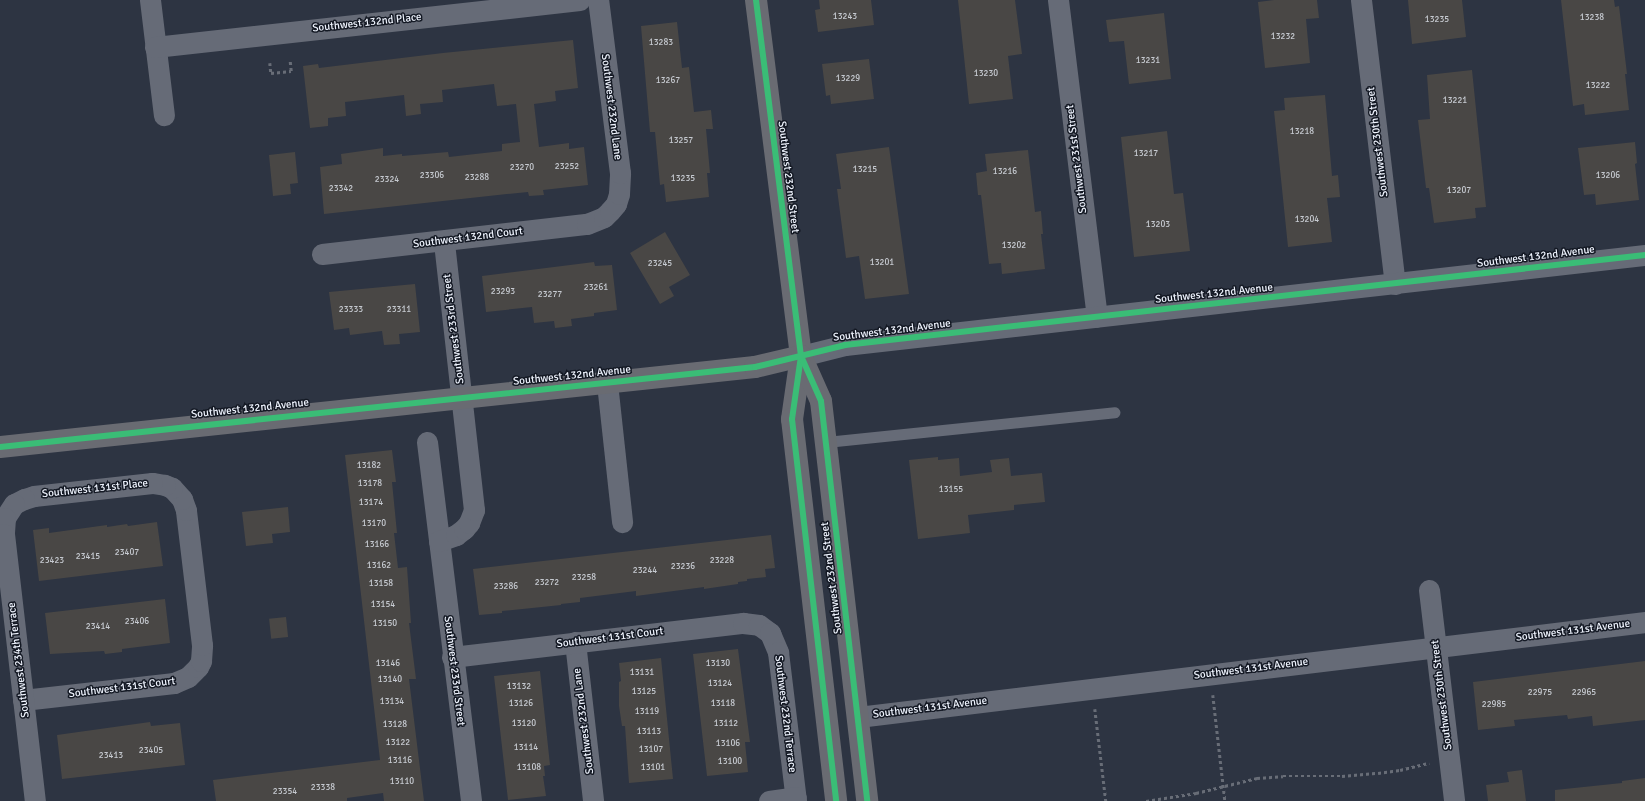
<!DOCTYPE html>
<html>
<head>
<meta charset="utf-8">
<style>
	body { margin:0 }
	#map { position:relative; width:1645px; height:801px; overflow:hidden; background:#2d3442; font-family:Signika,sans-serif }
	div>[style] { position:absolute }
	.building>* { inset:0; background:#494745; transform-origin:0 0 }
	.path>* { height:2.5px; margin-top:-1.25px; transform-origin:0; background:repeating-linear-gradient(90deg,#686d77 0 3px,transparent 0 6px) }
	.lane>* { height:11px; margin:-5.5px; padding:0 5.5px; transform-origin:5.5px; border-radius:5.5px; background:#666b77 }
	.street>* { height:21px; margin:-10.5px; padding:0 10.5px; transform-origin:10.5px; border-radius:10.5px; background:#666b77 }
	.secondary>* { height:22px; margin:-11px; padding:0 11px; transform-origin:11px; border-radius:11px; background:#696b72 }
	.cycleway>* { height:6px; margin:-3px; padding:0 3px; transform-origin:3px; border-radius:3px; background:#3abd76 }
	span { translate:-50% -50%; white-space:nowrap; text-align:center; line-height:1.15; -webkit-text-stroke:3px #141924; paint-order:stroke }
	.number-label { font-size:9px; color:#c6cad0 }
	.number-label span { -webkit-text-stroke-width:0 }
	.street-label { font-size:11px; color:#f0f5ff }
</style>
</head>
<body>
<div id="map">
	<div class="building">
		<div style="clip-path:polygon(819px 0,871px 0,874px 25px,818px 32px,815px 10px,820px 9px)"></div>
		<div style="clip-path:polygon(958px 0,1015px 0,1022px 54px,1008px 56px,1013px 99px,969px 104px)"></div>
		<div style="clip-path:polygon(1274px 0,1317px 0,1319px 18px,1306px 19px,1310px 63px,1265px 68px,1258px 2px)"></div>
		<div style="clip-path:polygon(1408px 0,1462px 0,1466px 37px,1412px 44px)"></div>
		<div style="clip-path:polygon(1561px 0,1614px 0,1615px 7px,1619px 6px,1627px 74px,1625px 74px,1629px 110px,1585px 115px,1584px 104px,1573px 106px)"></div>
		<div style="clip-path:polygon(1164px 13px,1171px 79px,1129px 84px,1124px 41px,1109px 42px,1106px 20px)"></div>
		<div style="clip-path:polygon(677px 22px,682px 68px,689px 67px,694px 112px,711px 110px,713px 129px,706px 129px,710px 173px,707px 173px,709px 197px,666px 202px,664px 184px,660px 185px,655px 132px,650px 132px,641px 26px)"></div>
		<div style="clip-path:polygon(573px 40px,578px 88px,555px 91px,556px 101px,534px 104px,539px 147px,569px 143px,569px 149px,584px 147px,588px 185px,543px 190px,544px 195px,529px 196px,528px 192px,507px 194px,324px 214px,320px 167px,342px 164px,341px 154px,383px 148px,383px 156px,402px 154px,402px 156px,448px 152px,449px 157px,502px 151px,502px 144px,520px 142px,516px 104px,497px 106px,494px 84px,442px 90px,443px 102px,420px 104px,421px 114px,406px 116px,404px 95px,345px 102px,346px 116px,328px 118px,328px 126px,310px 128px,303px 66px,318px 64px,319px 68px,443px 53px)"></div>
		<div style="clip-path:polygon(869px 59px,874px 99px,831px 104px,830px 95px,826px 96px,822px 64px)"></div>
		<div style="clip-path:polygon(1472px 70px,1486px 207px,1475px 208px,1476px 218px,1434px 223px,1429px 188px,1426px 188px,1418px 120px,1430px 119px,1427px 75px)"></div>
		<div style="clip-path:polygon(1325px 95px,1332px 176px,1338px 175px,1340px 197px,1327px 198px,1332px 242px,1288px 247px,1274px 111px,1285px 110px,1284px 98px)"></div>
		<div style="clip-path:polygon(1167px 131px,1174px 194px,1183px 193px,1190px 251px,1134px 257px,1121px 137px)"></div>
		<div style="clip-path:polygon(1635px 142px,1637px 163px,1635px 164px,1639px 200px,1596px 205px,1595px 194px,1584px 195px,1578px 148px)"></div>
		<div style="clip-path:polygon(889px 147px,909px 294px,865px 299px,859px 256px,846px 258px,837px 189px,841px 189px,836px 154px)"></div>
		<div style="clip-path:polygon(1028px 150px,1035px 212px,1041px 211px,1043px 234px,1041px 234px,1045px 269px,1002px 274px,1001px 263px,989px 264px,981px 195px,978px 195px,976px 173px,987px 171px,985px 154px)"></div>
		<div style="clip-path:polygon(295px 152px,298px 183px,290px 184px,291px 194px,273px 196px,269px 155px)"></div>
		<div style="clip-path:polygon(665px 232px,690px 275px,669px 287px,674px 296px,660px 304px,630px 253px)"></div>
		<div style="clip-path:polygon(594px 262px,595px 266px,612px 265px,617px 310px,594px 313px,594px 316px,571px 319px,572px 326px,555px 328px,554px 321px,534px 323px,532px 307px,486px 312px,482px 276px)"></div>
		<div style="clip-path:polygon(415px 284px,420px 332px,399px 334px,400px 344px,384px 345px,382px 331px,350px 335px,349px 328px,334px 330px,329px 292px)"></div>
		<div style="clip-path:polygon(392px 450px,396px 482px,392px 482px,397px 533px,394px 533px,398px 568px,407px 567px,411px 623px,409px 623px,416px 679px,409px 679px,424px 801px,384px 801px,383px 793px,347px 798px,347px 801px,216px 801px,213px 780px,380px 760px,345px 455px)"></div>
		<div style="clip-path:polygon(938px 457px,938px 460px,959px 458px,960px 476px,992px 472px,990px 460px,1009px 458px,1011px 476px,1042px 473px,1045px 502px,1014px 505px,1014px 510px,968px 515px,970px 533px,918px 539px,909px 460px)"></div>
		<div style="clip-path:polygon(288px 507px,290px 532px,272px 534px,273px 543px,246px 546px,242px 512px)"></div>
		<div style="clip-path:polygon(157px 522px,163px 566px,39px 581px,33px 530px,49px 528px,49px 533px,107px 525px,107px 527px,127px 524px,128px 526px)"></div>
		<div style="clip-path:polygon(771px 535px,775px 568px,765px 569px,766px 577px,747px 579px,747px 581px,738px 582px,738px 584px,704px 589px,704px 587px,636px 596px,636px 591px,580px 598px,580px 602px,561px 604px,561px 605px,502px 611px,502px 613px,479px 615px,473px 569px)"></div>
		<div style="clip-path:polygon(165px 599px,170px 643px,122px 649px,122px 652px,105px 654px,104px 651px,50px 654px,45px 613px)"></div>
		<div style="left:286px;top:617px;width:20px;height:17px;rotate:84deg"></div>
		<div style="clip-path:polygon(738px 649px,750px 742px,745px 742px,748px 772px,707px 776px,693px 654px)"></div>
		<div style="clip-path:polygon(661px 658px,673px 779px,629px 783px,625px 726px,622px 726px,619px 706px,619px 682px,621px 681px,619px 663px)"></div>
		<div style="clip-path:polygon(1645px 661px,1645px 720px,1593px 726px,1592px 716px,1568px 719px,1567px 715px,1514px 720px,1515px 726px,1478px 730px,1473px 682px)"></div>
		<div style="clip-path:polygon(540px 671px,550px 765px,544px 766px,545px 776px,543px 776px,546px 796px,508px 800px,494px 676px)"></div>
		<div style="clip-path:polygon(150px 722px,151px 726px,180px 723px,185px 765px,62px 779px,57px 735px)"></div>
		<div style="clip-path:polygon(1522px 770px,1526px 801px,1488px 801px,1486px 785px,1509px 782px,1507px 772px)"></div>
		<div style="clip-path:polygon(1645px 778px,1645px 801px,1555px 801px,1555px 790px,1622px 783px,1622px 781px)"></div>
	</div>
	<div class="path">
		<div style="left:270px;top:63px;width:10px;rotate:84deg"></div>
		<div style="left:271px;top:73px;width:20px;rotate:-6deg"></div>
		<div style="left:291px;top:71px;width:10px;rotate:-96deg"></div>
		<div style="left:1213px;top:695px;width:107px;rotate:83.5deg"></div>
		<div style="left:1095px;top:709px;width:93px;rotate:83.2deg"></div>
		<div style="left:1146px;top:801px;width:51px;rotate:-9.1deg"></div>
		<div style="left:1196px;top:793px;width:63px;rotate:-13.8deg"></div>
		<div style="left:1257px;top:778px;width:26px;rotate:-4deg"></div>
		<div style="left:1283px;top:776px;width:59px"></div>
		<div style="left:1342px;top:776px;width:36px;rotate:-5deg"></div>
		<div style="left:1378px;top:773px;width:22px;rotate:-8deg"></div>
		<div style="left:1400px;top:770px;width:30px;rotate:-14deg"></div>
	</div>
	<div class="lane">
		<div style="left:826px;top:442px;width:290px;rotate:-5.9deg"></div>
	</div>
	<div class="street">
		<div style="left:150px;top:0;width:116px;rotate:83.1deg"></div>
		<div style="left:1058px;top:0;width:319px;rotate:83deg"></div>
		<div style="left:1361px;top:0;width:286px;rotate:83.2deg"></div>
		<div style="left:155px;top:47px;width:427px;rotate:-6.3deg"></div>
		<div style="left:322px;top:254px;width:267px;rotate:-6.5deg"></div>
		<div style="left:587px;top:224px;width:18px;rotate:-22deg"></div>
		<div style="left:604px;top:217px;width:8px;rotate:-45deg"></div>
		<div style="left:610px;top:211px;width:9px;rotate:-49deg"></div>
		<div style="left:616px;top:204px;width:10px;rotate:-73deg"></div>
		<div style="left:619px;top:194px;width:21px;rotate:-87deg"></div>
		<div style="left:620px;top:173px;width:174px;rotate:-97.2deg"></div>
		<div style="left:801px;top:356px;width:45px;rotate:-14deg"></div>
		<div style="left:845px;top:345px;width:805px;rotate:-6.42deg"></div>
		<div style="left:607px;top:383px;width:140px;rotate:83.8deg"></div>
		<div style="left:427px;top:442px;width:362px;rotate:83deg"></div>
		<div style="left:439px;top:541px;width:18px;rotate:-19deg"></div>
		<div style="left:456px;top:535px;width:10px;rotate:-37deg"></div>
		<div style="left:464px;top:529px;width:8px;rotate:-50deg"></div>
		<div style="left:469px;top:523px;width:14px;rotate:-69deg"></div>
		<div style="left:474px;top:510px;width:271px;rotate:-96.4deg"></div>
		<div style="left:1429px;top:590px;width:212px;rotate:83.2deg"></div>
		<div style="left:575px;top:642px;width:160px;rotate:83.5deg"></div>
		<div style="left:452px;top:657px;width:293px;rotate:-6.7deg"></div>
		<div style="left:743px;top:623px;width:16px;rotate:7deg"></div>
		<div style="left:759px;top:625px;width:14px;rotate:36deg"></div>
		<div style="left:770px;top:633px;width:21px;rotate:67deg"></div>
		<div style="left:778px;top:652px;width:150px;rotate:83.1deg"></div>
		<div style="left:23px;top:700px;width:152px;rotate:-6.4deg"></div>
		<div style="left:174px;top:683px;width:15px;rotate:-23deg"></div>
		<div style="left:188px;top:677px;width:14px;rotate:-45deg"></div>
		<div style="left:198px;top:667px;width:7px;rotate:-63deg"></div>
		<div style="left:201px;top:661px;width:16px;rotate:-86deg"></div>
		<div style="left:202px;top:645px;width:136px;rotate:-96.8deg"></div>
		<div style="left:186px;top:510px;width:12px;rotate:-110deg"></div>
		<div style="left:182px;top:499px;width:15px;rotate:-132deg"></div>
		<div style="left:172px;top:488px;width:8px;rotate:-157deg"></div>
		<div style="left:165px;top:485px;width:13px;rotate:-171deg"></div>
		<div style="left:152px;top:483px;width:119px;rotate:173.7deg"></div>
		<div style="left:34px;top:496px;width:10px;rotate:163deg"></div>
		<div style="left:24px;top:499px;width:11px;rotate:153deg"></div>
		<div style="left:14px;top:504px;width:17px;rotate:123deg"></div>
		<div style="left:5px;top:518px;width:16px;rotate:94deg"></div>
		<div style="left:4px;top:534px;width:269px;rotate:83.4deg"></div>
		<div style="left:858px;top:717px;width:793px;rotate:-6.88deg"></div>
		<div style="left:769px;top:801px;width:27px;rotate:-8deg"></div>
	</div>
	<div class="secondary">
		<div style="left:756px;top:0;width:359px;rotate:82.8deg"></div>
		<div style="left:801px;top:356px;width:64px;rotate:98.1deg"></div>
		<div style="left:792px;top:419px;width:385px;rotate:83.4deg"></div>
		<div style="left:801px;top:356px;width:49px;rotate:66deg"></div>
		<div style="left:821px;top:401px;width:403px;rotate:83.4deg"></div>
		<div style="left:0;top:447px;width:759px;rotate:-6.05deg"></div>
		<div style="left:755px;top:367px;width:47px;rotate:-13.4deg"></div>
	</div>
	<div class="cycleway">
		<div style="left:756px;top:0;width:359px;rotate:82.8deg"></div>
		<div style="left:801px;top:356px;width:64px;rotate:98.1deg"></div>
		<div style="left:792px;top:419px;width:385px;rotate:83.4deg"></div>
		<div style="left:801px;top:356px;width:49px;rotate:66deg"></div>
		<div style="left:821px;top:401px;width:403px;rotate:83.4deg"></div>
		<div style="left:0;top:447px;width:759px;rotate:-6.05deg"></div>
		<div style="left:755px;top:367px;width:93px;rotate:-13.7deg"></div>
		<div style="left:845px;top:345px;width:805px;rotate:-6.42deg"></div>
	</div>
	<div class="number-label">
		<span style="left:845px;top:17px">13243</span>
		<span style="left:1592px;top:18px">13238</span>
		<span style="left:1437px;top:20px">13235</span>
		<span style="left:1283px;top:37px">13232</span>
		<span style="left:661px;top:43px">13283</span>
		<span style="left:1148px;top:61px">13231</span>
		<span style="left:986px;top:74px">13230</span>
		<span style="left:848px;top:79px">13229</span>
		<span style="left:668px;top:81px">13267</span>
		<span style="left:1598px;top:86px">13222</span>
		<span style="left:1455px;top:101px">13221</span>
		<span style="left:1302px;top:132px">13218</span>
		<span style="left:681px;top:141px">13257</span>
		<span style="left:1146px;top:154px">13217</span>
		<span style="left:567px;top:167px">23252</span>
		<span style="left:522px;top:168px">23270</span>
		<span style="left:865px;top:170px">13215</span>
		<span style="left:1005px;top:172px">13216</span>
		<span style="left:432px;top:176px">23306</span>
		<span style="left:1608px;top:176px">13206</span>
		<span style="left:477px;top:178px">23288</span>
		<span style="left:683px;top:179px">13235</span>
		<span style="left:387px;top:180px">23324</span>
		<span style="left:341px;top:189px">23342</span>
		<span style="left:1459px;top:191px">13207</span>
		<span style="left:1307px;top:220px">13204</span>
		<span style="left:1158px;top:225px">13203</span>
		<span style="left:1014px;top:246px">13202</span>
		<span style="left:882px;top:263px">13201</span>
		<span style="left:660px;top:264px">23245</span>
		<span style="left:596px;top:288px">23261</span>
		<span style="left:503px;top:292px">23293</span>
		<span style="left:550px;top:295px">23277</span>
		<span style="left:351px;top:310px">23333</span>
		<span style="left:399px;top:310px">23311</span>
		<span style="left:369px;top:466px">13182</span>
		<span style="left:370px;top:484px">13178</span>
		<span style="left:951px;top:490px">13155</span>
		<span style="left:371px;top:503px">13174</span>
		<span style="left:374px;top:524px">13170</span>
		<span style="left:377px;top:545px">13166</span>
		<span style="left:127px;top:553px">23407</span>
		<span style="left:88px;top:557px">23415</span>
		<span style="left:52px;top:561px">23423</span>
		<span style="left:722px;top:561px">23228</span>
		<span style="left:379px;top:566px">13162</span>
		<span style="left:683px;top:567px">23236</span>
		<span style="left:645px;top:571px">23244</span>
		<span style="left:584px;top:578px">23258</span>
		<span style="left:547px;top:583px">23272</span>
		<span style="left:381px;top:584px">13158</span>
		<span style="left:506px;top:587px">23286</span>
		<span style="left:383px;top:605px">13154</span>
		<span style="left:137px;top:622px">23406</span>
		<span style="left:385px;top:624px">13150</span>
		<span style="left:98px;top:627px">23414</span>
		<span style="left:388px;top:664px">13146</span>
		<span style="left:718px;top:664px">13130</span>
		<span style="left:642px;top:673px">13131</span>
		<span style="left:390px;top:680px">13140</span>
		<span style="left:720px;top:684px">13124</span>
		<span style="left:519px;top:687px">13132</span>
		<span style="left:644px;top:692px">13125</span>
		<span style="left:1540px;top:693px">22975</span>
		<span style="left:1584px;top:693px">22965</span>
		<span style="left:392px;top:702px">13134</span>
		<span style="left:521px;top:704px">13126</span>
		<span style="left:723px;top:704px">13118</span>
		<span style="left:1494px;top:705px">22985</span>
		<span style="left:647px;top:712px">13119</span>
		<span style="left:524px;top:724px">13120</span>
		<span style="left:726px;top:724px">13112</span>
		<span style="left:395px;top:725px">13128</span>
		<span style="left:649px;top:732px">13113</span>
		<span style="left:398px;top:743px">13122</span>
		<span style="left:728px;top:744px">13106</span>
		<span style="left:526px;top:748px">13114</span>
		<span style="left:651px;top:750px">13107</span>
		<span style="left:151px;top:751px">23405</span>
		<span style="left:111px;top:756px">23413</span>
		<span style="left:400px;top:761px">13116</span>
		<span style="left:730px;top:762px">13100</span>
		<span style="left:529px;top:768px">13108</span>
		<span style="left:653px;top:768px">13101</span>
		<span style="left:402px;top:782px">13110</span>
		<span style="left:323px;top:788px">23338</span>
		<span style="left:285px;top:792px">23354</span>
	</div>
	<div class="street-label">
		<span style="left:367px;top:23px;rotate:-6deg">Southwest 132nd Place</span>
		<span style="left:611px;top:107px;rotate:83deg">Southwest 232nd Lane</span>
		<span style="left:1378px;top:142px;rotate:-97deg">Southwest 230th Street</span>
		<span style="left:1077px;top:159px;rotate:-97deg">Southwest 231st Street</span>
		<span style="left:788px;top:177px;rotate:83deg">Southwest 232nd Street</span>
		<span style="left:468px;top:238px;rotate:-7deg">Southwest 132nd Court</span>
		<span style="left:1536px;top:257px;rotate:-7deg">Southwest 132nd Avenue</span>
		<span style="left:1214px;top:294px;rotate:-6deg">Southwest 132nd Avenue</span>
		<span style="left:454px;top:329px;rotate:-97deg">Southwest 233rd Street</span>
		<span style="left:892px;top:331px;rotate:-7deg">Southwest 132nd Avenue</span>
		<span style="left:572px;top:376px;rotate:-6deg">Southwest 132nd Avenue</span>
		<span style="left:250px;top:409px;rotate:-6deg">Southwest 132nd Avenue</span>
		<span style="left:95px;top:489px;rotate:-6deg">Southwest 131st Place</span>
		<span style="left:832px;top:578px;rotate:-97deg">Southwest 232nd Street</span>
		<span style="left:1573px;top:631px;rotate:-7deg">Southwest 131st Avenue</span>
		<span style="left:610px;top:638px;rotate:-7deg">Southwest 131st Court</span>
		<span style="left:19px;top:660px;rotate:-97deg">Southwest 234th Terrace</span>
		<span style="left:1251px;top:669px;rotate:-7deg">Southwest 131st Avenue</span>
		<span style="left:454px;top:671px;rotate:83deg">Southwest 233rd Street</span>
		<span style="left:122px;top:688px;rotate:-7deg">Southwest 131st Court</span>
		<span style="left:1442px;top:695px;rotate:-97deg">Southwest 230th Street</span>
		<span style="left:930px;top:708px;rotate:-7deg">Southwest 131st Avenue</span>
		<span style="left:785px;top:714px;rotate:83deg">Southwest 232nd Terrace</span>
		<span style="left:584px;top:721px;rotate:-97deg">Southwest 232nd Lane</span>
	</div>
</div>
</body>
</html>
